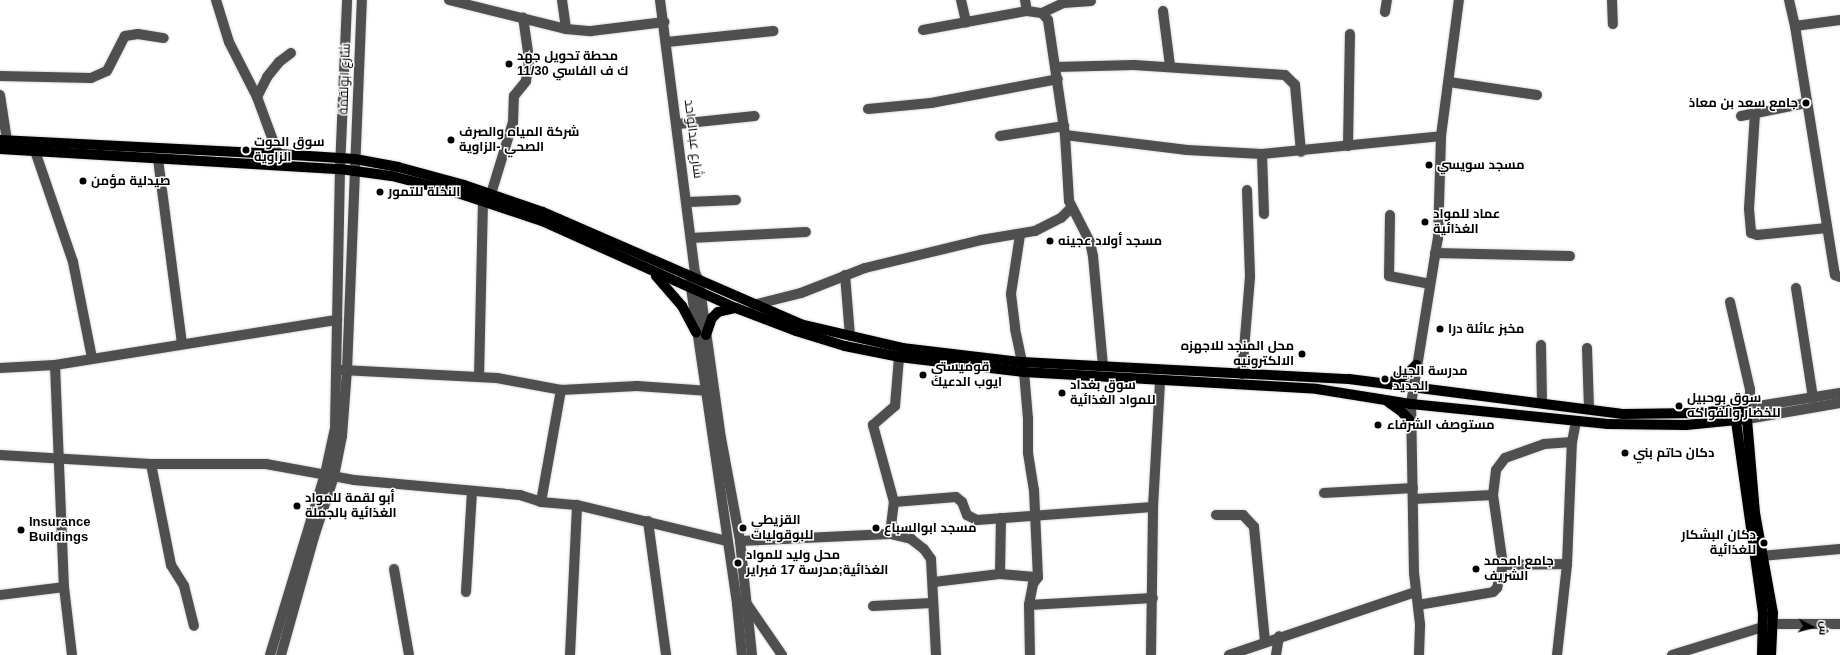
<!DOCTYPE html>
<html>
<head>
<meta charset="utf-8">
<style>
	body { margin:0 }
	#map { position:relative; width:1840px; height:655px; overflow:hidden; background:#fff; font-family:Helvetica,Cairo,sans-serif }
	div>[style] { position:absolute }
	.roads { filter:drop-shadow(0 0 1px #dbdbdb) drop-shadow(0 0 1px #dbdbdb) }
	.minor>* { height:10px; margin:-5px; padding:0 5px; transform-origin:5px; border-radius:5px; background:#4f4f4f }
	.major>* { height:10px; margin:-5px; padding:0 5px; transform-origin:5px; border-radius:5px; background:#000 }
	.dots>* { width:11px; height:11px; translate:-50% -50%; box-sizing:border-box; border:2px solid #fff; border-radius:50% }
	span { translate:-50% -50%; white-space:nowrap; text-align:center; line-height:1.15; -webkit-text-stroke:3px #fff; paint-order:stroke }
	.poi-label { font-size:13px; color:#000; font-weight:700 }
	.left { translate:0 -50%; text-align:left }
	.right { translate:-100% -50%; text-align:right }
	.street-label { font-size:13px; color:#000 }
	.north { position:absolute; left:1792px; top:607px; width:40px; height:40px; -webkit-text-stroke:3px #fff; paint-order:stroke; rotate:96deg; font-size:11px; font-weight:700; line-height:16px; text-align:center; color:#000 }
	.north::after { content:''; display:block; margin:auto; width:14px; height:18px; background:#000; clip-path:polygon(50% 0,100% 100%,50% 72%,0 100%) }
</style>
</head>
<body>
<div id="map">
	<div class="roads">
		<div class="minor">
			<div style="left:216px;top:0;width:44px;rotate:72.8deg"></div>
			<div style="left:229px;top:42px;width:62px;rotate:63deg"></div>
			<div style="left:257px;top:97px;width:61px;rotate:69.8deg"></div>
			<div style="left:449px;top:0;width:121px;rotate:13.9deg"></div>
			<div style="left:566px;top:29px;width:25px;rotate:5deg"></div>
			<div style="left:591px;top:31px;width:74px;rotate:-7deg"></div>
			<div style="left:562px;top:0;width:29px;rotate:82deg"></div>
			<div style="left:660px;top:0;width:274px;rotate:82.7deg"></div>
			<div style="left:695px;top:272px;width:11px;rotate:68deg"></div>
			<div style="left:699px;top:282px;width:158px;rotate:82deg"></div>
			<div style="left:721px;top:438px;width:105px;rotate:79.5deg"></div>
			<div style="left:740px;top:541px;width:115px;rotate:84deg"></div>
			<div style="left:961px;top:0;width:23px;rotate:77deg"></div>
			<div style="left:1025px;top:0;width:11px;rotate:80deg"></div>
			<div style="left:1612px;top:0;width:24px;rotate:88deg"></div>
			<div style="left:1789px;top:0;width:27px;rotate:77deg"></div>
			<div style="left:1795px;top:26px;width:252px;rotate:80.9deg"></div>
			<div style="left:1835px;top:275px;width:5px;rotate:22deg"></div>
			<div style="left:1163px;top:11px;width:55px;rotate:82.7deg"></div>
			<div style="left:1385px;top:12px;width:12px;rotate:-81deg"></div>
			<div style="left:1042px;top:13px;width:23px;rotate:-25deg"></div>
			<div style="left:1063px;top:3px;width:28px;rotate:-4deg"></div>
			<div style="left:1795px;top:26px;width:45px;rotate:-7.6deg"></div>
			<div style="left:923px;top:30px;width:106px;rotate:-10.4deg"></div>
			<div style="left:1027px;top:11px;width:15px;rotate:8deg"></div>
			<div style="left:1042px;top:13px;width:9px;rotate:49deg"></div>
			<div style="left:1048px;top:20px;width:116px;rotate:81.6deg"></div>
			<div style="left:1065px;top:135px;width:66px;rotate:86.5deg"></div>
			<div style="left:1069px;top:201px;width:46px;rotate:62.9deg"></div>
			<div style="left:1090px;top:242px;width:14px;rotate:78deg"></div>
			<div style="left:1093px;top:256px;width:110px;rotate:84.8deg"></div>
			<div style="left:667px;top:42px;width:107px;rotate:-5.9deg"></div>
			<div style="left:1056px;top:67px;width:78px;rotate:-1.5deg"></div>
			<div style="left:1134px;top:65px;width:151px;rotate:3.8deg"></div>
			<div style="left:1285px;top:75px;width:14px;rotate:45deg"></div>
			<div style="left:1295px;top:85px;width:67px;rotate:84.9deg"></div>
			<div style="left:0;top:76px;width:91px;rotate:1.3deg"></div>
			<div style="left:91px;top:78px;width:17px;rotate:-24deg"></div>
			<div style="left:107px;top:71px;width:39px;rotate:-63deg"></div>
			<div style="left:125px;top:36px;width:13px;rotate:-9deg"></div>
			<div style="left:138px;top:34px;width:26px;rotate:9deg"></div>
			<div style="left:1449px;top:82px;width:89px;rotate:8.4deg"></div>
			<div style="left:0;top:95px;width:47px;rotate:81.3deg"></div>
			<div style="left:257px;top:97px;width:22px;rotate:-63deg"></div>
			<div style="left:267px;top:77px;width:19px;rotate:-51deg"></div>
			<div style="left:279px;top:62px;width:15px;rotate:-37deg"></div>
			<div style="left:868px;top:109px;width:63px;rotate:-5.4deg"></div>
			<div style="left:931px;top:103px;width:129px;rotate:-10.7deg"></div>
			<div style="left:1755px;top:113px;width:96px;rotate:93.6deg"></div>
			<div style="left:1749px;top:209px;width:24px;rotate:85deg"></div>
			<div style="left:1751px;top:233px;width:6px;rotate:18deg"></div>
			<div style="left:1757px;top:235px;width:70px;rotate:-5.7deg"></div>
			<div style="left:1741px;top:116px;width:66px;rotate:-11.3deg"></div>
			<div style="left:678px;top:124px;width:77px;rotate:-5.9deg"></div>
			<div style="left:1065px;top:135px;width:123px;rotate:7deg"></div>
			<div style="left:1187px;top:150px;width:75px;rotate:3.1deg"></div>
			<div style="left:1262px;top:154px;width:180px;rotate:-5.7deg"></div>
			<div style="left:1000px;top:136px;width:65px;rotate:-8.9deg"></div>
			<div style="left:1348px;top:146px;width:112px;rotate:-89deg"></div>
			<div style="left:35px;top:151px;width:117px;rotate:71.1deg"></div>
			<div style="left:73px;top:262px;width:98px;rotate:78.8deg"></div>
			<div style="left:1262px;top:154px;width:60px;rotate:88.1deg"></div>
			<div style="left:158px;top:159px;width:186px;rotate:82.6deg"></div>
			<div style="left:491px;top:194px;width:75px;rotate:-73deg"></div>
			<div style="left:513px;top:122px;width:26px;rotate:-88deg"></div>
			<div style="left:514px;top:96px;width:19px;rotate:-51deg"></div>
			<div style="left:526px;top:81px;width:22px;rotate:-82deg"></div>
			<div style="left:529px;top:59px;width:42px;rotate:-98.1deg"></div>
			<div style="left:688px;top:202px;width:48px;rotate:-2.4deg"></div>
			<div style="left:1390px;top:215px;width:61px;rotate:90.9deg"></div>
			<div style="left:1389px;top:276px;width:42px;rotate:11deg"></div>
			<div style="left:1020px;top:235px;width:60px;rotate:98.7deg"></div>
			<div style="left:1011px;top:294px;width:35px;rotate:83deg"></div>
			<div style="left:1015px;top:329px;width:34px;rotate:78deg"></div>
			<div style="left:691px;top:238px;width:115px;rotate:-3deg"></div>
			<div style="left:1435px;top:253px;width:135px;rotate:1.3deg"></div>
			<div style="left:845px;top:275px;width:61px;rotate:85.3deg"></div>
			<div style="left:690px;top:281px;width:326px;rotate:81.7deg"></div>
			<div style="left:737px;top:604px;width:51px;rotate:84.4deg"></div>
			<div style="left:1796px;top:288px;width:111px;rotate:81.2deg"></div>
			<div style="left:1730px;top:302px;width:89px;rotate:77.1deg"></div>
			<div style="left:1750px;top:389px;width:6px;rotate:90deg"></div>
			<div style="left:1750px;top:395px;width:11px;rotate:124deg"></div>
			<div style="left:1744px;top:404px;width:4px;rotate:63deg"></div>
			<div style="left:1746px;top:408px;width:95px;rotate:-9.1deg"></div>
			<div style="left:753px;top:305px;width:49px;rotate:-14deg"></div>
			<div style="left:801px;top:293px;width:69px;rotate:-21.3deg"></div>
			<div style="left:865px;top:268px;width:119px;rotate:-13.6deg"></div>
			<div style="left:981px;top:240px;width:55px;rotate:-9.5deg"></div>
			<div style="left:1035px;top:231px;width:29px;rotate:-27deg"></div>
			<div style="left:1061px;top:218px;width:14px;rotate:-45deg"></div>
			<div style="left:1541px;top:345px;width:57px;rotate:89deg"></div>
			<div style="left:1587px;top:348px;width:61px;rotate:88.1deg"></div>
			<div style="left:55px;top:365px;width:222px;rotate:87.7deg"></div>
			<div style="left:64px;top:587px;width:68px;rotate:83.3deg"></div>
			<div style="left:0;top:368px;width:55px;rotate:-3.1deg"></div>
			<div style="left:55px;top:365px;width:286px;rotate:-9.1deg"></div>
			<div style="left:342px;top:370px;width:155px;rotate:3deg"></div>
			<div style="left:497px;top:378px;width:65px;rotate:10.6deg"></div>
			<div style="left:561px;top:390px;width:76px;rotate:-3deg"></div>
			<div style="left:637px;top:386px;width:73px;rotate:3.9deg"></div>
			<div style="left:1024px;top:372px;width:47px;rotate:85.1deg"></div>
			<div style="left:1028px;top:419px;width:34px;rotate:90deg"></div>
			<div style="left:1028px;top:453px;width:37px;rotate:81deg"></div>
			<div style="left:1034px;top:490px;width:87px;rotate:87.4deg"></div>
			<div style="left:1038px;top:577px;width:9px;rotate:126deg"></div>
			<div style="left:1033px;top:584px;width:21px;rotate:101deg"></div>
			<div style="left:1029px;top:605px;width:50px;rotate:88.9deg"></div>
			<div style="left:1242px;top:374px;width:98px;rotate:-85.3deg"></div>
			<div style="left:1250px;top:276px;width:86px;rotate:-92deg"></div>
			<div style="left:479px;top:377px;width:176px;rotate:-88.7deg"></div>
			<div style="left:1747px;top:419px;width:94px;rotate:-9.8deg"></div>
			<div style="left:0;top:455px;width:151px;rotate:3.4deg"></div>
			<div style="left:151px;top:464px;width:115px"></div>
			<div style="left:266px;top:464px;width:89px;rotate:10.3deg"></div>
			<div style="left:354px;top:480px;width:167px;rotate:5.2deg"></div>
			<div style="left:520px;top:495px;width:22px;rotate:18deg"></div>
			<div style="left:541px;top:502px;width:36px;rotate:5deg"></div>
			<div style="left:577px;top:505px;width:154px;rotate:13.5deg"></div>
			<div style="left:151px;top:464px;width:103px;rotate:78.8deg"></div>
			<div style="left:171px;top:565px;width:25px;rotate:58deg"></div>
			<div style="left:184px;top:586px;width:41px;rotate:76deg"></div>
			<div style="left:1324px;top:493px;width:89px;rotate:-3.2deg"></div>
			<div style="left:1493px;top:495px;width:71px;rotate:81.9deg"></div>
			<div style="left:1413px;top:499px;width:80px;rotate:-2.9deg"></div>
			<div style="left:1493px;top:495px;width:25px;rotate:-83deg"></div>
			<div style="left:1496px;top:470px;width:15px;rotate:-53deg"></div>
			<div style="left:1505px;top:458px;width:41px;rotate:-19.7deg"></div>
			<div style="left:1544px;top:444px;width:28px;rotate:-4deg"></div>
			<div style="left:541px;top:502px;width:114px;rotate:-79.9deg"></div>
			<div style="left:894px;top:502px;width:62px;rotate:-4.6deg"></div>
			<div style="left:956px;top:497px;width:8px;rotate:40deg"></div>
			<div style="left:962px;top:502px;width:14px;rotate:69deg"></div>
			<div style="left:967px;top:515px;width:11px;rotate:27deg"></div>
			<div style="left:977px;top:520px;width:176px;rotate:-4.2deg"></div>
			<div style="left:1216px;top:515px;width:27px"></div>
			<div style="left:1243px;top:515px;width:16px;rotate:47deg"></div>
			<div style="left:1254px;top:527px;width:115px;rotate:84.5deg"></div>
			<div style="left:648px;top:521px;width:135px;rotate:82.3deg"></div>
			<div style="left:890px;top:534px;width:32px;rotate:-83deg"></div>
			<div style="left:894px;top:502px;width:80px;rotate:-105.3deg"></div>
			<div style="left:873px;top:425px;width:29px;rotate:-41deg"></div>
			<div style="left:895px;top:406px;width:49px;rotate:-85.3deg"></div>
			<div style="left:740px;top:541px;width:150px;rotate:-2.7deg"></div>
			<div style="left:890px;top:534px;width:22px;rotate:13deg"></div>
			<div style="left:911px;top:539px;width:16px;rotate:38deg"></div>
			<div style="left:924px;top:549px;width:12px;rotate:55deg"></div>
			<div style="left:931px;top:559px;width:96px;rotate:87deg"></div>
			<div style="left:1761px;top:556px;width:79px;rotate:-5.1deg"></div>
			<div style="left:394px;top:569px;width:87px;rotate:80.1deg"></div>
			<div style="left:1000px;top:574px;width:56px;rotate:-89deg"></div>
			<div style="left:934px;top:582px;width:66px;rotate:-6.9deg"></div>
			<div style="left:1000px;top:574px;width:38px;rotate:5deg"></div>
			<div style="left:466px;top:592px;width:101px;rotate:-86.6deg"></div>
			<div style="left:0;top:595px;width:64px;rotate:-7.1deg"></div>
			<div style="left:747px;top:604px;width:62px;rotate:55.5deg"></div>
			<div style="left:1029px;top:605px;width:124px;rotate:-3.2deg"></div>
			<div style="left:1418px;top:605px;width:76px;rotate:-9.8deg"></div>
			<div style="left:1493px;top:592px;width:6px;rotate:-45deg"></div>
			<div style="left:1497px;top:588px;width:24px;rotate:-75deg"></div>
			<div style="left:1503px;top:565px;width:64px;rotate:-0.9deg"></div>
			<div style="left:873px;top:606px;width:59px;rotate:-2.9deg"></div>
			<div style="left:1773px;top:624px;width:67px"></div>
			<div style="left:270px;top:655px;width:189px;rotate:-73.1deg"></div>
			<div style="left:325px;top:474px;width:47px;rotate:-77.7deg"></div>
			<div style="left:335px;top:428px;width:259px;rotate:-88.9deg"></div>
			<div style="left:340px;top:169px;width:169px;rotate:-87.6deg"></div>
			<div style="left:281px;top:655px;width:123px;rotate:-74.4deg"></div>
			<div style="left:314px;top:537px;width:64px;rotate:-71.8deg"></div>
			<div style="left:334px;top:476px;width:41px;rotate:-78.7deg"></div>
			<div style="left:342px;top:436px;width:66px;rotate:-85.7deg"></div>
			<div style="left:347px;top:370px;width:370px;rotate:-87.7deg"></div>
			<div style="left:570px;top:655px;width:150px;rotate:-87.3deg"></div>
			<div style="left:1151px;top:655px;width:148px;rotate:-89.2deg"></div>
			<div style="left:1153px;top:507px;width:127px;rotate:-86.8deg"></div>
			<div style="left:1229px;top:655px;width:196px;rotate:-18.7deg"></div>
			<div style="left:1276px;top:655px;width:19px;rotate:-81deg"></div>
			<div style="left:1419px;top:655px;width:31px;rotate:-88deg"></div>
			<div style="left:1420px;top:624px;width:51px;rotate:-96.7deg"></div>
			<div style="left:1414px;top:573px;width:169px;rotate:-91deg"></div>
			<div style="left:1411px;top:404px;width:168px;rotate:-80.8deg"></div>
			<div style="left:1438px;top:238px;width:102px;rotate:-88.3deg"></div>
			<div style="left:1441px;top:136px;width:137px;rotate:-82.5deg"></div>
			<div style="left:1557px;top:655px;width:92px;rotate:-83.7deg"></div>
			<div style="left:1567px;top:564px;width:122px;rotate:-87.7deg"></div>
			<div style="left:1572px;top:442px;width:21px;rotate:-79deg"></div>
			<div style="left:1672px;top:655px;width:95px;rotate:-17.1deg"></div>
		</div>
		<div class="major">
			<div style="left:0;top:140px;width:278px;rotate:2.9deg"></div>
			<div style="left:278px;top:154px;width:77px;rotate:3.7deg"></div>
			<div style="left:355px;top:159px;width:44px;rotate:10.5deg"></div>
			<div style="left:398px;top:167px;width:68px;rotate:15.3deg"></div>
			<div style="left:464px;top:185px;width:83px;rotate:18.9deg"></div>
			<div style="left:543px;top:212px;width:280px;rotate:23.5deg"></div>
			<div style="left:800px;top:324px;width:105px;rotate:13.2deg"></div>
			<div style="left:902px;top:348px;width:121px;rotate:6.7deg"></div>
			<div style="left:1022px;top:362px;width:327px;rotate:3deg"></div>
			<div style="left:1349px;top:379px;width:276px;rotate:7.3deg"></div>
			<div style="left:1623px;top:414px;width:75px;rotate:-0.8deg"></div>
			<div style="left:1698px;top:413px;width:48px;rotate:-5.9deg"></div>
			<div style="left:1746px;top:408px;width:105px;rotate:85.1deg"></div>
			<div style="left:1755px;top:513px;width:102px;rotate:79.8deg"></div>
			<div style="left:1773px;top:613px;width:42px;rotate:92.7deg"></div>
			<div style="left:0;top:149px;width:341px;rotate:3.4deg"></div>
			<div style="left:340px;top:169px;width:52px;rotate:7.7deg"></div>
			<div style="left:392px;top:176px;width:68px;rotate:14.4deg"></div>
			<div style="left:458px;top:193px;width:89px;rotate:18.4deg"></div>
			<div style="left:542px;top:221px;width:213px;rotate:24.2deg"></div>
			<div style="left:736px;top:308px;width:64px;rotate:21deg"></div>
			<div style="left:796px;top:331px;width:51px;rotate:17deg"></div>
			<div style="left:845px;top:346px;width:55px;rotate:11.5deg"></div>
			<div style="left:899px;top:357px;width:126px;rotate:6.8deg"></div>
			<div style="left:1024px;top:372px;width:293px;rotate:3.3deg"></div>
			<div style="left:1317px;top:389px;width:95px;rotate:9.1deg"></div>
			<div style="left:1411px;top:404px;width:198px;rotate:5.8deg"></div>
			<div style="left:1608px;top:424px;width:78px;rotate:0.7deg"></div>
			<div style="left:1686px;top:425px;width:61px;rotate:-5.6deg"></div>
			<div style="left:656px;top:276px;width:40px;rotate:49deg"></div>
			<div style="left:682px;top:306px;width:30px;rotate:62deg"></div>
			<div style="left:706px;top:335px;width:18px;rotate:-71deg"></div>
			<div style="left:712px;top:318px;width:8px;rotate:-45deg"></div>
			<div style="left:718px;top:312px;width:18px;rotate:-13deg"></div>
			<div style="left:1388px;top:384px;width:21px;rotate:-28deg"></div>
			<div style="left:1407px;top:374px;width:13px;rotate:-45deg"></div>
			<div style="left:1388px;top:402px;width:16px;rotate:35deg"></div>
			<div style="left:1401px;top:411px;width:18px;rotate:47deg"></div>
			<div style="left:1735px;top:414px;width:202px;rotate:82deg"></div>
			<div style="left:1763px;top:614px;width:41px;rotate:91.4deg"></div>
		</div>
	</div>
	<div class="dots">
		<div style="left:509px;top:64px;background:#000"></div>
		<div style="left:1806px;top:103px;background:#000"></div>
		<div style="left:451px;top:140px;background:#000"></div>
		<div style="left:246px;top:150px;background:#000"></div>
		<div style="left:1429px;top:165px;background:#000"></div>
		<div style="left:83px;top:181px;background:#000"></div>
		<div style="left:380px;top:192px;background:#000"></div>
		<div style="left:1425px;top:222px;background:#000"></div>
		<div style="left:1050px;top:241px;background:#000"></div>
		<div style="left:1440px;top:329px;background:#000"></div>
		<div style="left:1302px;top:354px;background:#000"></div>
		<div style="left:923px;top:375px;background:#000"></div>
		<div style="left:1385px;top:379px;background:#000"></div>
		<div style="left:1062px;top:393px;background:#000"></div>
		<div style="left:1679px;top:406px;background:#000"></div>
		<div style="left:1378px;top:425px;background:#000"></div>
		<div style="left:1625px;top:453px;background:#000"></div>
		<div style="left:297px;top:506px;background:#000"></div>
		<div style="left:743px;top:528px;background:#000"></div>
		<div style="left:876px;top:528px;background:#000"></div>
		<div style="left:21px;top:530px;background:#000"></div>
		<div style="left:1764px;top:543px;background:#000"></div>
		<div style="left:738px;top:563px;background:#000"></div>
		<div style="left:1476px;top:569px;background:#000"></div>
	</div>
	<div class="poi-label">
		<span class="left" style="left:517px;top:64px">محطة تحويل جهد<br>11/30 ك ف الفاسي</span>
		<span class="right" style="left:1798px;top:103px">جامع سعد بن معاذ</span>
		<span class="left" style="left:459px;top:140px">شركة المياه والصرف<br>الصحي -الزاوية</span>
		<span class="left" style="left:254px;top:150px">سوق الحوت<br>الزاوية</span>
		<span class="left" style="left:1437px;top:165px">مسجد سويسي</span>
		<span class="left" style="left:91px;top:181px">صيدلية مؤمن</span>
		<span class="left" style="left:388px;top:192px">النخلة للتمور</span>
		<span class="left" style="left:1433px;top:222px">عماد للمواد<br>الغذائية</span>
		<span class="left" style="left:1058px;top:241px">مسجد أولاد عجينه</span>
		<span class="left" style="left:1448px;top:329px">مخبز عائلة درا</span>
		<span class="right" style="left:1294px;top:354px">محل المنجد للاجهزه<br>الالكترونيه</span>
		<span class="left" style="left:931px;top:375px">قوميستي<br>ايوب الدعيك</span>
		<span class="left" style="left:1393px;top:379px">مدرسة الجيل<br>الجديد</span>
		<span class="left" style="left:1070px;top:393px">سوق بغداد<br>للمواد الغذائية</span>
		<span class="left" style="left:1687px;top:406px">سوق بوحبيل<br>للخضار والفواكه</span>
		<span class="left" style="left:1387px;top:425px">مستوصف الشرفاء</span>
		<span class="left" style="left:1633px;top:453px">دكان حاتم بني</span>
		<span class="left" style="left:305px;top:506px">أبو لقمة للمواد<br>الغذائية بالجملة</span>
		<span class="left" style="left:751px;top:528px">القزيطي<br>للبوقوليات</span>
		<span class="left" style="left:29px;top:530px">Insurance<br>Buildings</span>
		<span class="left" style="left:884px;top:528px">مسجد ابوالسباع</span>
		<span class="right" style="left:1756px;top:543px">دكان البشكار<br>للغذائية</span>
		<span class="left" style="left:746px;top:563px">محل وليد للمواد<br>الغذائية;مدرسة 17 فبراير</span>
		<span class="left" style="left:1484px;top:569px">جامع امحمد<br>الشريف</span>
	</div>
	<div class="street-label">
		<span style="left:345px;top:79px;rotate:-88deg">شارع ابولقمة</span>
		<span style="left:693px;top:139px;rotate:83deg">شارع عبدالواحد</span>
	</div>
	<div class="north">ش</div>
</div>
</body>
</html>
